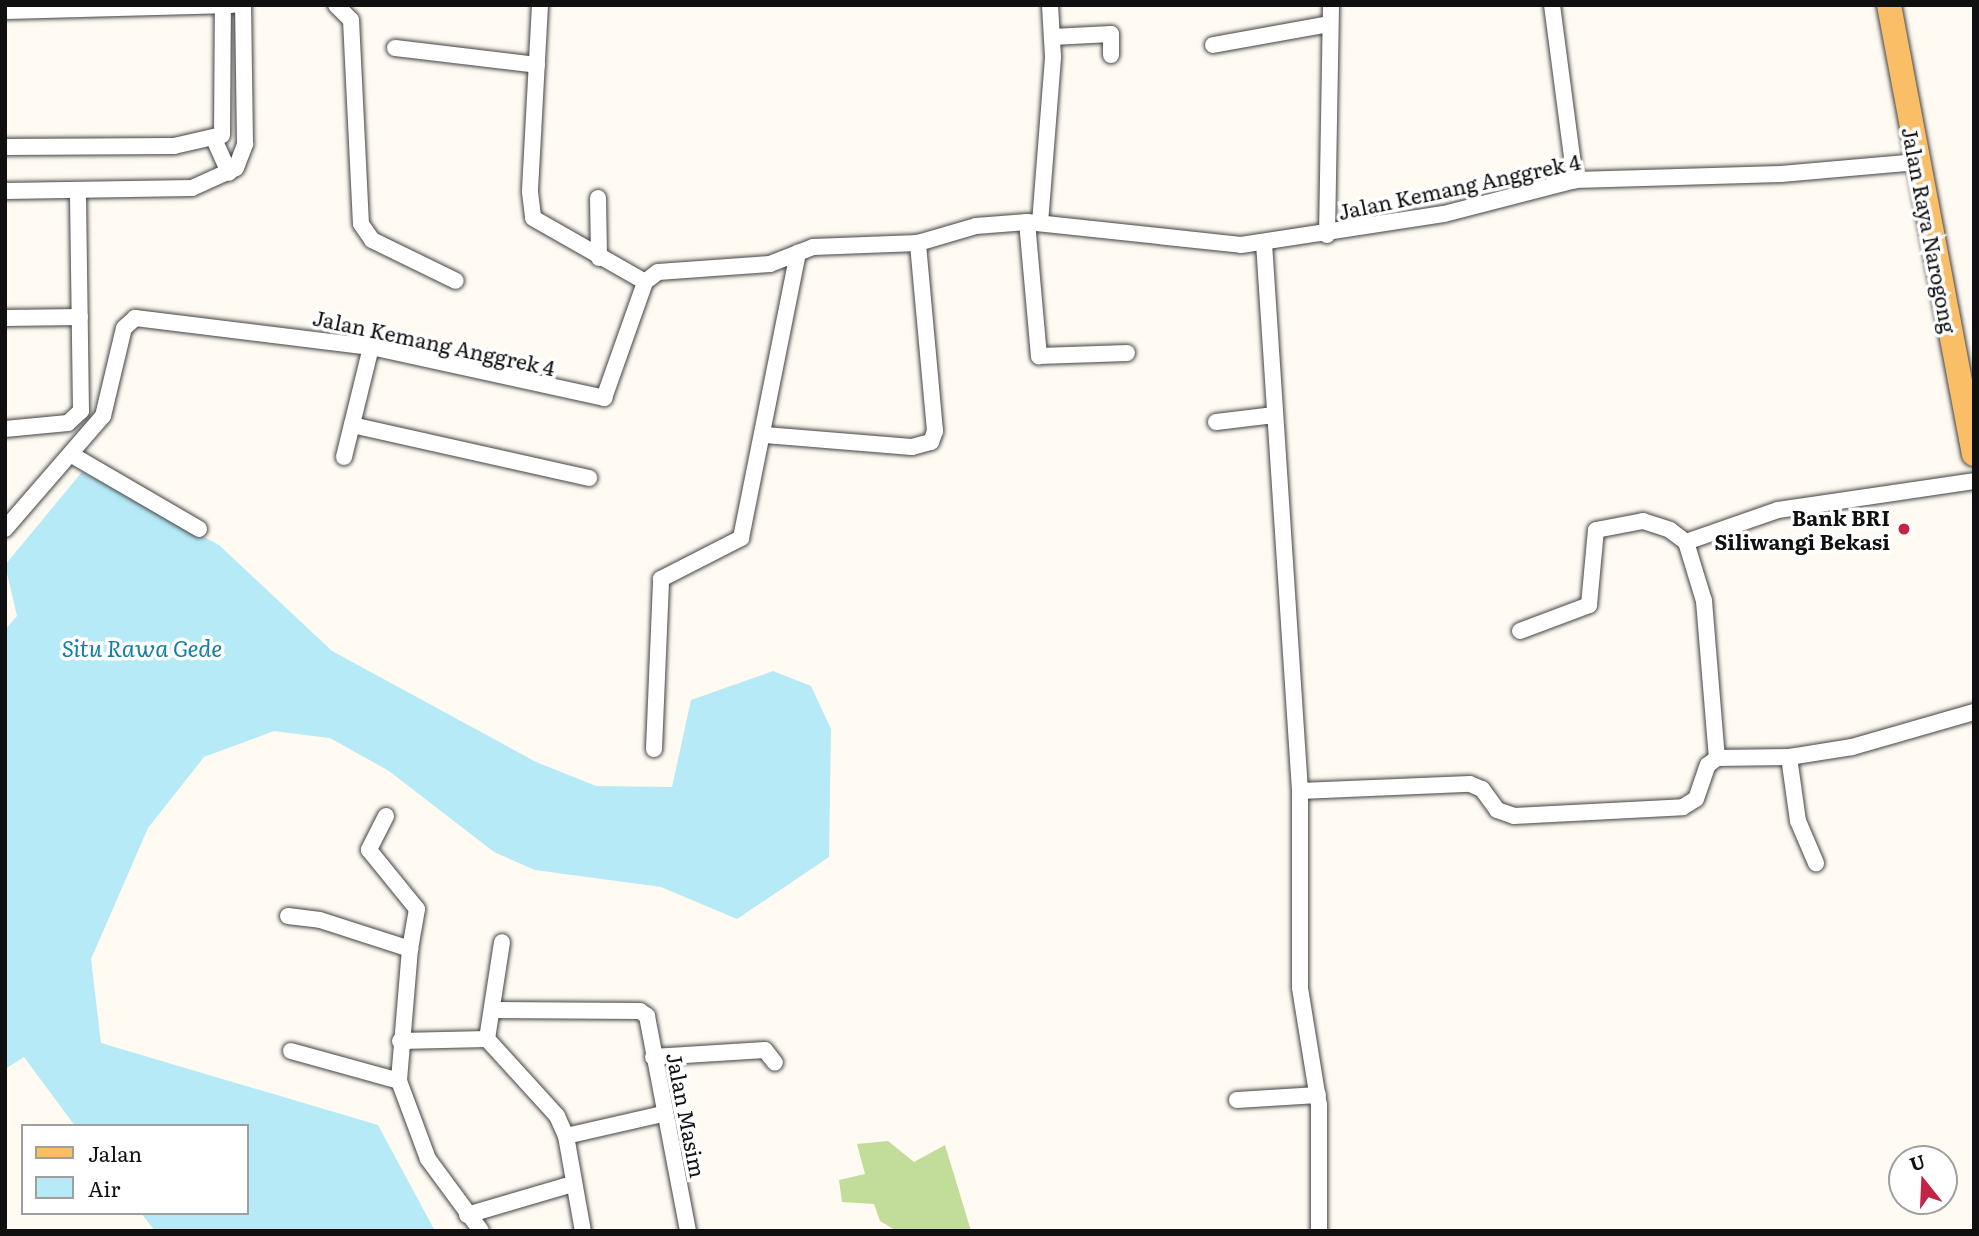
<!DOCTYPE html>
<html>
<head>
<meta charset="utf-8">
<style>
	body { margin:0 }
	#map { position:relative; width:1979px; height:1236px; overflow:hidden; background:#fffaf2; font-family:Literata,serif }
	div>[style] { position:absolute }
	.forest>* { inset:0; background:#c2dc99 }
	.water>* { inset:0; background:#b6eaf7 }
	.roads { filter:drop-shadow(0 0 2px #434343) drop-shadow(0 0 2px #434343) }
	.street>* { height:16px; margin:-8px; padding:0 8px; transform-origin:8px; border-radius:8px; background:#fff }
	.primary>* { height:24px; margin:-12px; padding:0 12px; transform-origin:12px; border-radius:12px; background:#fabe67 }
	.dots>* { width:19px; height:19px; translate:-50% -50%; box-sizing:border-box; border:4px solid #fff; border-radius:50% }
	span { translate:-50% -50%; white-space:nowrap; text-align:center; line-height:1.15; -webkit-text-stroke:7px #fff; paint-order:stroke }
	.street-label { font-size:21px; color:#101010 }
	.poi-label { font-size:21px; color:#101010; font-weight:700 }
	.right { translate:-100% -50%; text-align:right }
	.water-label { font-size:23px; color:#157ea5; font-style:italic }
	.frame { position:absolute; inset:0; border:7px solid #101010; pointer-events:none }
	.legend { position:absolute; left:21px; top:1124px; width:228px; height:91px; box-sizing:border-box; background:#fff; border:2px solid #9f9f9f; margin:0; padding:9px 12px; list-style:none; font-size:21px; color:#101010 }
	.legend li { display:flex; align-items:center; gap:14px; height:35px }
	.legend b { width:35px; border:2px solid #9f9f9f }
	.north { position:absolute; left:1888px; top:1145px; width:70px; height:70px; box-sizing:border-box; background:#fff; border:2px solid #9f9f9f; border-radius:50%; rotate:342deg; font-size:19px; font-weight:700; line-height:28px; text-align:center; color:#101010 }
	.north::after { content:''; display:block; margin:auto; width:24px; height:32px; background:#c32446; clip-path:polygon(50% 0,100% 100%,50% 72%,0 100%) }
</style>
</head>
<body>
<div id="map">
	<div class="forest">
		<div style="clip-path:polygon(888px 1141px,914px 1162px,945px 1145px,971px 1231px,897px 1231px,880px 1221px,874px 1204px,842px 1202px,839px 1180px,865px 1174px,857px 1144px)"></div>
	</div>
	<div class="water">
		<div style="clip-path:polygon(82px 472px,219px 545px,332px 651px,536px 762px,596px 786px,672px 787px,691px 700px,773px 671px,811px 686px,831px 729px,829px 857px,737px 919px,661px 887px,535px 870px,494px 852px,389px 771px,330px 738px,274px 731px,204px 757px,148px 828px,91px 959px,101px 1043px,378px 1125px,435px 1231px,155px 1231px,141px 1213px,247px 1213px,247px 1126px,75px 1126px,24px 1057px,5px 1069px,5px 630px,17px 616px,5px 565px)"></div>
	</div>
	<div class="roads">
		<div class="street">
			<div style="left:336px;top:5px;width:21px;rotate:45deg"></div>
			<div style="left:351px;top:20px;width:204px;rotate:87.2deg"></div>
			<div style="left:361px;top:224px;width:19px;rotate:55deg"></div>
			<div style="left:372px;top:240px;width:93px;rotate:26deg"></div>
			<div style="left:540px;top:5px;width:187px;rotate:93.1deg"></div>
			<div style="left:530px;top:192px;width:26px;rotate:83deg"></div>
			<div style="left:533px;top:218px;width:129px;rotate:29.7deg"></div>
			<div style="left:1552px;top:5px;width:177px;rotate:82.5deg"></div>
			<div style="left:5px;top:11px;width:227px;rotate:-1.5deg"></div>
			<div style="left:1052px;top:37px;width:59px;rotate:-2.9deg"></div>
			<div style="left:1111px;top:34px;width:21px;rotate:90deg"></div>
			<div style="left:1213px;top:45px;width:119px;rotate:-10.2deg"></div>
			<div style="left:395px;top:48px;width:143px;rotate:6.8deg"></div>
			<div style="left:214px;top:139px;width:37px;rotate:66deg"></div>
			<div style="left:5px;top:147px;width:169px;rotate:-0.3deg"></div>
			<div style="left:174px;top:146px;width:49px;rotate:-12.9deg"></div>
			<div style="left:222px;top:135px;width:130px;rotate:-89.6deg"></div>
			<div style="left:5px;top:191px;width:187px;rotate:-0.9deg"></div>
			<div style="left:192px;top:188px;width:48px;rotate:-24.4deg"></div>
			<div style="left:236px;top:168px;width:26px;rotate:-69deg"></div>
			<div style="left:245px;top:144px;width:139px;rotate:-90.8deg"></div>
			<div style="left:598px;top:198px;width:60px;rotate:89deg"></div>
			<div style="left:1027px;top:222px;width:135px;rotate:84.9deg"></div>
			<div style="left:1039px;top:356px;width:88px;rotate:-2deg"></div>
			<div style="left:1040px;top:223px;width:167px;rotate:-85.5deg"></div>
			<div style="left:1053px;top:57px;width:52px;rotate:-93.3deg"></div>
			<div style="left:1327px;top:235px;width:230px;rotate:-89deg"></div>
			<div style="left:1264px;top:243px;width:549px;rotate:86.24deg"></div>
			<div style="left:1300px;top:791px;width:197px;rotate:90deg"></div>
			<div style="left:1300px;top:988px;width:119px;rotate:80.8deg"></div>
			<div style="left:1319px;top:1105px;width:126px;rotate:90deg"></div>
			<div style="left:5px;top:318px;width:75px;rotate:-0.8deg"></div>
			<div style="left:1216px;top:422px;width:59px;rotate:-6.8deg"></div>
			<div style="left:352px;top:425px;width:243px;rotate:12.6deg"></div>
			<div style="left:5px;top:429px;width:63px;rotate:-5.4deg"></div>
			<div style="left:68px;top:423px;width:18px;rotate:-43deg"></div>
			<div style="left:81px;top:411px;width:218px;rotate:-90.8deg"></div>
			<div style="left:765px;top:435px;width:147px;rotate:4.7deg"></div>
			<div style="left:912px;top:447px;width:20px;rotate:-15deg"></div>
			<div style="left:931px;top:442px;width:12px;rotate:-70deg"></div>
			<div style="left:935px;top:431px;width:189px;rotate:-95.2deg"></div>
			<div style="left:72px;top:455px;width:147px;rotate:30.2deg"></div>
			<div style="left:344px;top:457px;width:113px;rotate:-76.2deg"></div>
			<div style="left:5px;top:529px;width:150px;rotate:-49.1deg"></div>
			<div style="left:103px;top:416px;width:90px;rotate:-76.6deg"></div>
			<div style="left:124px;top:328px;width:15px;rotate:-42deg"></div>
			<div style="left:135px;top:318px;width:238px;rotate:7deg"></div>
			<div style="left:371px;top:347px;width:239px;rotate:12.3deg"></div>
			<div style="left:604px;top:398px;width:123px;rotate:-70.5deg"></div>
			<div style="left:645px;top:282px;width:16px;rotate:-38deg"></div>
			<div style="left:658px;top:272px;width:112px;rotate:-4.1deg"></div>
			<div style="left:770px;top:264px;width:46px;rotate:-21.6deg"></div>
			<div style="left:813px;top:247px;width:105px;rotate:-2.2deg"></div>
			<div style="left:918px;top:243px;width:60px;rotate:-16.3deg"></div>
			<div style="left:976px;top:226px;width:51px;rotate:-4.5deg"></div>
			<div style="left:1027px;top:222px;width:215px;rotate:6.1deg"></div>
			<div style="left:1241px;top:245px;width:205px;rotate:-8.7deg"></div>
			<div style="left:1444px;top:214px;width:135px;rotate:-14.5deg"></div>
			<div style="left:1575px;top:180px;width:206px;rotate:-1.7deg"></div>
			<div style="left:1781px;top:174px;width:137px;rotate:-5deg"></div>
			<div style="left:1686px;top:542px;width:97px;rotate:-19.2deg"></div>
			<div style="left:1778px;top:510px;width:198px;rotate:-8.4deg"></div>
			<div style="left:1520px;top:631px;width:74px;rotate:-20.6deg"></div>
			<div style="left:1589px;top:605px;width:75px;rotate:-84.7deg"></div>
			<div style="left:1596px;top:530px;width:48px;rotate:-10.8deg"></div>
			<div style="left:1643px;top:521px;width:28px;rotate:18deg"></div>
			<div style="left:1670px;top:530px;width:20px;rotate:37deg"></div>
			<div style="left:1686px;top:542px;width:62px;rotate:73deg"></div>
			<div style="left:1704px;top:601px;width:158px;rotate:85.3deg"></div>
			<div style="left:654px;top:749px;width:170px;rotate:-87.6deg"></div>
			<div style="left:661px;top:579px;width:90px;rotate:-27.1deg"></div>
			<div style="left:741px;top:538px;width:291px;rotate:-78.7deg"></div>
			<div style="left:1789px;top:757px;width:65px;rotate:82deg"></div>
			<div style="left:1798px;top:821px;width:46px;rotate:66.8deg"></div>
			<div style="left:1300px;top:791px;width:170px;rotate:-2.4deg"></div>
			<div style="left:1470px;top:784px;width:13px;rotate:23deg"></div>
			<div style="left:1482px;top:789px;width:26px;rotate:54deg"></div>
			<div style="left:1497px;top:810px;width:18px;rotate:19deg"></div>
			<div style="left:1514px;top:816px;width:169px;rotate:-3deg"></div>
			<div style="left:1683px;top:807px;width:15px;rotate:-32deg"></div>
			<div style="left:1696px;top:799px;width:36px;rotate:-71deg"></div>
			<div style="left:1708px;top:765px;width:11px;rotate:-38deg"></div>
			<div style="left:1717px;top:758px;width:72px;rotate:-0.8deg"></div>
			<div style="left:1789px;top:757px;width:64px;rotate:-9deg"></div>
			<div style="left:1852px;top:747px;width:127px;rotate:-16deg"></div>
			<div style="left:386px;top:816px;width:38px;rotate:117deg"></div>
			<div style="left:369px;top:850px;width:76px;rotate:50.9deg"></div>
			<div style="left:417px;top:909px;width:41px;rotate:99.9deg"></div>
			<div style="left:288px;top:916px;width:32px;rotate:7deg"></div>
			<div style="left:320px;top:920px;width:95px;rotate:17.9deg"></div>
			<div style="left:410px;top:949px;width:132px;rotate:94.8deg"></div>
			<div style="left:399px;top:1081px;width:83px;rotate:69.6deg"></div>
			<div style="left:428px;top:1159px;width:89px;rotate:53.6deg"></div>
			<div style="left:492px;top:1010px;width:148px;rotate:0.4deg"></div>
			<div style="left:640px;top:1011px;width:9px;rotate:36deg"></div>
			<div style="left:647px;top:1016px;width:219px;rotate:79.2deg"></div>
			<div style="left:487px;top:1039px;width:104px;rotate:47.7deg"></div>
			<div style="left:557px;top:1116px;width:22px;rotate:66deg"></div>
			<div style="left:566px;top:1136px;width:97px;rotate:79.9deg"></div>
			<div style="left:400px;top:1041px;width:87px;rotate:-1.3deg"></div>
			<div style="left:487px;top:1039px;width:98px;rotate:-81.2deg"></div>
			<div style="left:291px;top:1051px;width:112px;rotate:15.5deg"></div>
			<div style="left:653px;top:1057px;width:112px;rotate:-3.6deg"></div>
			<div style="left:765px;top:1050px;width:16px;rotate:52deg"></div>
			<div style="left:1237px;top:1100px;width:81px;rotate:-3.5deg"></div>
			<div style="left:566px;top:1136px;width:99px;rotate:-12.8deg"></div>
			<div style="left:467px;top:1215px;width:109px;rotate:-16.4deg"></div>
		</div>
		<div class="primary">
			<div style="left:1889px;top:5px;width:457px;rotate:79.3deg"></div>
		</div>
	</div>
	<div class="dots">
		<div style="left:1904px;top:529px;background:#c32446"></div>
	</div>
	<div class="street-label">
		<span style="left:1459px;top:186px;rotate:-12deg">Jalan Kemang Anggrek 4</span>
		<span style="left:1930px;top:230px;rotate:79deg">Jalan Raya Narogong</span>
		<span style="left:434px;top:342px;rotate:12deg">Jalan Kemang Anggrek 4</span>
		<span style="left:687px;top:1115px;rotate:79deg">Jalan Masim</span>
	</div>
	<div class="poi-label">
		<span class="right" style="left:1890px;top:529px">Bank BRI<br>Siliwangi Bekasi</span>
	</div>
	<div class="water-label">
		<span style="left:142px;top:647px">Situ Rawa Gede</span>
	</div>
	<div class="frame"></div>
	<ul class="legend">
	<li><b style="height:9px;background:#fabe67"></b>Jalan</li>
	<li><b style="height:19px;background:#b6eaf7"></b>Air</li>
	</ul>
	<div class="north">U</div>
</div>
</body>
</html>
